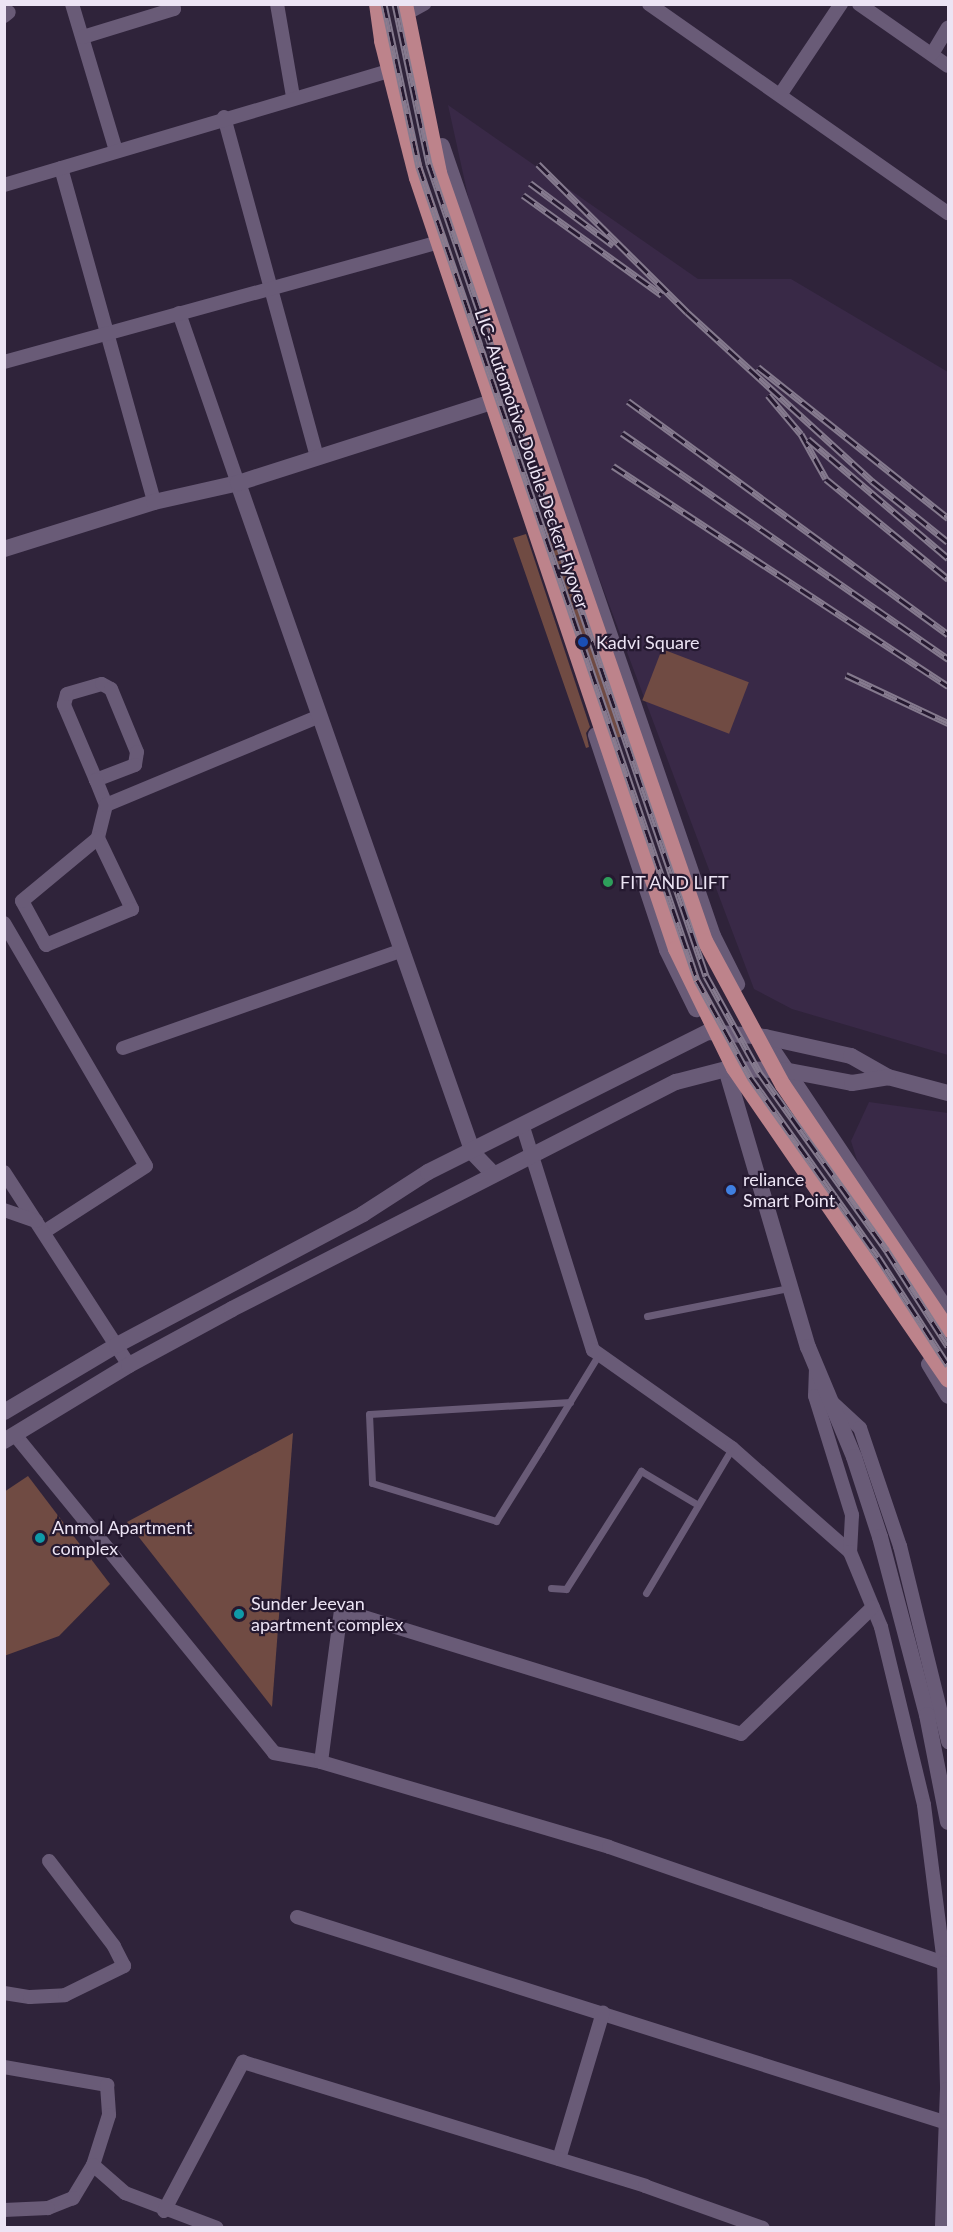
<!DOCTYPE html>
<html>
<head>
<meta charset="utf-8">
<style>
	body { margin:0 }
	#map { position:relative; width:953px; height:2232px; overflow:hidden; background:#2f233a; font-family:Lato,sans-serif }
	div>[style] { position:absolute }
	.built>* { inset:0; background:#392947 }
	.building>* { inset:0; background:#704b43; transform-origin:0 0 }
	.service>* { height:7px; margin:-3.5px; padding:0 3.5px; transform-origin:3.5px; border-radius:3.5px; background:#695b77 }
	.minor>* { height:14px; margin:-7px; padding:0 7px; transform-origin:7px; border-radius:7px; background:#695b77 }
	.tertiary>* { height:16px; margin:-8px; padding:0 8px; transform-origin:8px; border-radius:8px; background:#695b77 }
	.secondary>* { height:16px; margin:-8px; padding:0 8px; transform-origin:8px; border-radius:8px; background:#695b77 }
	.primary>* { height:16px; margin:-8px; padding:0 8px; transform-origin:8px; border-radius:8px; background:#bd838b }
	.rail>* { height:7px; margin-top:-3.5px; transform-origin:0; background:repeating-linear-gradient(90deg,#251930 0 14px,#857a8e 0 28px); box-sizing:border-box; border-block:2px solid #857a8e }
	.dots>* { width:16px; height:16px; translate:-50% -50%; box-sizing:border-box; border:3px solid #251930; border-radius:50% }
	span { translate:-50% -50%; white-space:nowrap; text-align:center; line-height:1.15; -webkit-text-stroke:4.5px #251930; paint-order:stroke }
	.street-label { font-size:18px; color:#ece4f4 }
	.poi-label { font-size:18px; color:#ece4f4 }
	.left { translate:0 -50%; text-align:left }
	.frame { position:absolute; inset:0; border:6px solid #ece4f4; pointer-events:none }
</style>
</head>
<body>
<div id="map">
	<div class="built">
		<div style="clip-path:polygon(448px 105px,698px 279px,791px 279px,948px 372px,948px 1055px,792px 1009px,754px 989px,486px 278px)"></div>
		<div style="clip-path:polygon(869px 1102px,948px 1113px,948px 1298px,865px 1186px,851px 1141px)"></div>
	</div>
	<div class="building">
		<div style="clip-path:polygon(550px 525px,623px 736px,616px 738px,545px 527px)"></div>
		<div style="clip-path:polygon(526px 534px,590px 727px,586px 733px,589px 747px,586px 748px,513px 538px)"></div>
		<div style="left:662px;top:649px;width:93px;height:55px;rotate:21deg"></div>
		<div style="clip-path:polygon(293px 1433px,272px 1707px,127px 1522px)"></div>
		<div style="clip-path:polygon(28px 1476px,110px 1584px,59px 1636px,4px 1656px,4px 1492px)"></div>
	</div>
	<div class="service">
		<div style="left:647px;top:1316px;width:145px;rotate:-11.2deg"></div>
		<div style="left:570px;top:1402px;width:201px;rotate:176.6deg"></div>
		<div style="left:369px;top:1414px;width:69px;rotate:87.5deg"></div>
		<div style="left:372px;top:1483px;width:130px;rotate:17deg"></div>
		<div style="left:496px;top:1521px;width:85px;rotate:-58deg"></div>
		<div style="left:541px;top:1449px;width:111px;rotate:-58.6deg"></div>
		<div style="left:551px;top:1588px;width:15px;rotate:4deg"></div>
		<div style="left:566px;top:1589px;width:140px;rotate:-57.6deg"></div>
		<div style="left:641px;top:1471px;width:66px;rotate:30.8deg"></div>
		<div style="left:646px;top:1593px;width:169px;rotate:-59.3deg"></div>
	</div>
	<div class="minor">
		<div style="left:72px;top:4px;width:153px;rotate:73.3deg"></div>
		<div style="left:277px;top:4px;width:94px;rotate:80.2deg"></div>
		<div style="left:649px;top:4px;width:365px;rotate:35deg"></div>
		<div style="left:859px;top:4px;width:108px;rotate:34.9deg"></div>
		<div style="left:413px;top:10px;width:13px;rotate:-29deg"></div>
		<div style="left:4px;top:16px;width:6px;rotate:-39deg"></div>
		<div style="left:83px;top:37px;width:95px;rotate:-17.1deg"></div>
		<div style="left:174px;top:9px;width:5px;rotate:-101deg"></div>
		<div style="left:932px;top:54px;width:31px;rotate:-59deg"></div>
		<div style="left:780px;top:95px;width:110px;rotate:-56.2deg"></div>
		<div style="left:224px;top:117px;width:352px;rotate:74.7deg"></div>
		<div style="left:61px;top:168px;width:347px;rotate:74.4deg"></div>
		<div style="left:4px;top:185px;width:395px;rotate:-16.5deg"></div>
		<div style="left:179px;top:313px;width:180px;rotate:70.9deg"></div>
		<div style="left:4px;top:362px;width:444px;rotate:-15.4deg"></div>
		<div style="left:96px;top:780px;width:82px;rotate:-113.1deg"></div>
		<div style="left:64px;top:705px;width:11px;rotate:-75deg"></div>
		<div style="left:67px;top:694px;width:36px;rotate:-16deg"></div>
		<div style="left:102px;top:684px;width:10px;rotate:29deg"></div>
		<div style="left:111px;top:689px;width:68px;rotate:67.6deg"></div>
		<div style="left:137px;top:752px;width:13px;rotate:99deg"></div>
		<div style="left:135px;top:765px;width:42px;rotate:159deg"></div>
		<div style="left:96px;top:780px;width:27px;rotate:68deg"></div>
		<div style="left:106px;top:805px;width:34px;rotate:104deg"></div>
		<div style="left:98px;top:838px;width:79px;rotate:64.4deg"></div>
		<div style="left:132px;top:909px;width:93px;rotate:157.3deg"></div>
		<div style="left:46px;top:945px;width:50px;rotate:-118.6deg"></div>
		<div style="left:22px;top:901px;width:99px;rotate:-39.7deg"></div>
		<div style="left:106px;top:805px;width:229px;rotate:-22.6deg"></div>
		<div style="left:4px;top:923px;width:281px;rotate:59.7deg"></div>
		<div style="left:146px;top:1166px;width:121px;rotate:147.1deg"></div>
		<div style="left:123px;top:1048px;width:293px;rotate:-19.3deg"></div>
		<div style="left:523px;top:1127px;width:234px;rotate:72.6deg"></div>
		<div style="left:593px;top:1350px;width:170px;rotate:35.2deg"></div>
		<div style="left:732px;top:1448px;width:157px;rotate:41.4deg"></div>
		<div style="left:4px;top:1172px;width:230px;rotate:57.1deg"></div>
		<div style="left:4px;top:1210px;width:34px;rotate:19deg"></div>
		<div style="left:816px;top:1368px;width:28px;rotate:92deg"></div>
		<div style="left:815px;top:1396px;width:125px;rotate:72.7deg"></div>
		<div style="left:852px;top:1515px;width:37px;rotate:93deg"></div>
		<div style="left:850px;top:1552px;width:81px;rotate:67.5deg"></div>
		<div style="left:881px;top:1627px;width:183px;rotate:76.4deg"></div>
		<div style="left:924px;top:1805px;width:159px;rotate:82.8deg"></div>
		<div style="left:944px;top:1963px;width:126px;rotate:88.6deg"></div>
		<div style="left:947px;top:2089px;width:139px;rotate:92.1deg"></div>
		<div style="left:833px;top:1403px;width:37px;rotate:43deg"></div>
		<div style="left:860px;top:1428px;width:125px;rotate:71.3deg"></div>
		<div style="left:900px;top:1546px;width:202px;rotate:76.2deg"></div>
		<div style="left:15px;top:1435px;width:410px;rotate:50.8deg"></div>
		<div style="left:274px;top:1753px;width:48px;rotate:10.8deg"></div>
		<div style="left:321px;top:1762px;width:300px;rotate:16.4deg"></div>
		<div style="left:609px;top:1847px;width:355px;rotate:19.1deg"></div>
		<div style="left:944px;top:1963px;width:7px;rotate:56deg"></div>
		<div style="left:321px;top:1762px;width:153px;rotate:-82.5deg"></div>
		<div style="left:341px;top:1610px;width:419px;rotate:17.2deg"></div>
		<div style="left:741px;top:1734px;width:183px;rotate:-43.9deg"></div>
		<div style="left:297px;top:1917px;width:682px;rotate:17.58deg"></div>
		<div style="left:4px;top:1993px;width:26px;rotate:9deg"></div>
		<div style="left:30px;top:1997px;width:35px;rotate:-3deg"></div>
		<div style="left:65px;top:1995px;width:66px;rotate:-26.2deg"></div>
		<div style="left:124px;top:1966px;width:22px;rotate:-117deg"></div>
		<div style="left:114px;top:1946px;width:107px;rotate:-127.4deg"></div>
		<div style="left:4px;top:2067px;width:105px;rotate:9.9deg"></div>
		<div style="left:107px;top:2085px;width:30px;rotate:86deg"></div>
		<div style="left:109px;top:2115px;width:52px;rotate:107.7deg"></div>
		<div style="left:93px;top:2165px;width:39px;rotate:121deg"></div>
		<div style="left:73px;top:2198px;width:27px;rotate:158deg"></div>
		<div style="left:48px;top:2208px;width:44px;rotate:177.4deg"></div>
		<div style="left:559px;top:2159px;width:153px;rotate:-73.3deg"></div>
		<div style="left:93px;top:2165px;width:43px;rotate:41.2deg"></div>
		<div style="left:125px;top:2193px;width:98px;rotate:20.8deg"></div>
		<div style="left:164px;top:2211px;width:169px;rotate:-62.1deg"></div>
		<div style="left:243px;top:2062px;width:421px;rotate:17.1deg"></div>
		<div style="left:645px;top:2186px;width:125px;rotate:19.6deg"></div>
	</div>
	<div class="tertiary">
		<div style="left:238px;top:483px;width:710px;rotate:70.67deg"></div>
		<div style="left:473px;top:1153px;width:28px;rotate:46deg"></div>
		<div style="left:4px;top:549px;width:157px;rotate:-17.4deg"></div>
		<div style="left:154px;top:502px;width:86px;rotate:-12.7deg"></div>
		<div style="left:238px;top:483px;width:302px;rotate:-17.7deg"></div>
		<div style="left:726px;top:1069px;width:290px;rotate:73.6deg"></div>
		<div style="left:808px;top:1347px;width:119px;rotate:67.3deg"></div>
		<div style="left:854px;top:1457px;width:84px;rotate:72deg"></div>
		<div style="left:880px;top:1537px;width:184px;rotate:75.2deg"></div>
		<div style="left:927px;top:1715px;width:109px;rotate:78.9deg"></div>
	</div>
	<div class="secondary">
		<div style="left:442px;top:146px;width:835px;rotate:71.07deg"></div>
		<div style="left:713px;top:936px;width:54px;rotate:63.4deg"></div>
		<div style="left:596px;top:735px;width:226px;rotate:71.7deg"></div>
		<div style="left:667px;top:950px;width:66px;rotate:63.8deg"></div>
		<div style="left:774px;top:1052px;width:313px;rotate:56.2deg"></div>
		<div style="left:929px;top:1364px;width:37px;rotate:59deg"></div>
		<div style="left:4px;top:1412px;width:131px;rotate:-30.7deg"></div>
		<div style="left:117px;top:1345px;width:279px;rotate:-28deg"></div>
		<div style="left:363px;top:1214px;width:77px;rotate:-32.9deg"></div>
		<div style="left:428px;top:1172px;width:313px;rotate:-26.6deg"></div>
		<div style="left:708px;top:1032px;width:57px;rotate:5deg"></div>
		<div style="left:765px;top:1037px;width:88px;rotate:12.5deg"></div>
		<div style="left:851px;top:1056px;width:43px;rotate:29.6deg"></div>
		<div style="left:888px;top:1077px;width:62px;rotate:14.9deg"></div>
		<div style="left:4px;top:1441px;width:146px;rotate:-31.3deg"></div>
		<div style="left:129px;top:1365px;width:117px;rotate:-28.5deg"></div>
		<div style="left:232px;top:1309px;width:499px;rotate:-27.1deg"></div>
		<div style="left:676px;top:1082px;width:52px;rotate:-14.6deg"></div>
		<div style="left:726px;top:1069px;width:58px;rotate:1deg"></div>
		<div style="left:784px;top:1070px;width:69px;rotate:10.8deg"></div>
		<div style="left:852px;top:1083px;width:36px;rotate:-9deg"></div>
	</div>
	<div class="primary">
		<div style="left:377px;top:4px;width:37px;rotate:82deg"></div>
		<div style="left:382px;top:41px;width:141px;rotate:75.7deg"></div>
		<div style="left:417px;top:178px;width:813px;rotate:71.43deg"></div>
		<div style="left:676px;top:949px;width:132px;rotate:64deg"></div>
		<div style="left:734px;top:1068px;width:378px;rotate:55.5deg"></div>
		<div style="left:405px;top:4px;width:172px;rotate:78.6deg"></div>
		<div style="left:439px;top:173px;width:813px;rotate:70.9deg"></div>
		<div style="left:705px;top:941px;width:164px;rotate:61.6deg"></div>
		<div style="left:783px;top:1085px;width:295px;rotate:56deg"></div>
	</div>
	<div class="rail">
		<div style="left:384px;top:4px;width:167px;rotate:77.9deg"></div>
		<div style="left:419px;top:167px;width:859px;rotate:71.12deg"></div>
		<div style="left:697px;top:980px;width:111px;rotate:61.3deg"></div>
		<div style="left:750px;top:1077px;width:221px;rotate:54.6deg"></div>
		<div style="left:878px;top:1257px;width:129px;rotate:57.1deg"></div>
		<div style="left:395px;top:4px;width:164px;rotate:78deg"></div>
		<div style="left:429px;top:164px;width:858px;rotate:71.16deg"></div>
		<div style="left:706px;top:976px;width:110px;rotate:61.1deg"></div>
		<div style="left:759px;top:1072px;width:220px;rotate:54.4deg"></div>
		<div style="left:887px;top:1251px;width:113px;rotate:57.3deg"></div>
		<div style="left:538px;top:164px;width:210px;rotate:44.8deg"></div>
		<div style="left:687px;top:312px;width:251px;rotate:42.4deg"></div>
		<div style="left:872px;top:481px;width:97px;rotate:38.8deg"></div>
		<div style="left:530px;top:183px;width:104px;rotate:36.8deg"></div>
		<div style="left:523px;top:195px;width:171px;rotate:35.7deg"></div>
		<div style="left:758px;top:367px;width:243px;rotate:38.5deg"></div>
		<div style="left:768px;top:395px;width:51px;rotate:49.8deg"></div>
		<div style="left:801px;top:434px;width:51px;rotate:60.9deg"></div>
		<div style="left:826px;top:479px;width:158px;rotate:39.3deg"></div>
		<div style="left:628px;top:401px;width:396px;rotate:36.1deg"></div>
		<div style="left:622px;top:433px;width:397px;rotate:34.7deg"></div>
		<div style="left:808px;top:439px;width:184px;rotate:40.4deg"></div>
		<div style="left:613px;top:466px;width:401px;rotate:33.3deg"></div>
		<div style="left:846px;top:675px;width:113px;rotate:25.2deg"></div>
	</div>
	<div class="dots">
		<div style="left:583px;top:642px;background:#1a4fb4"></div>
		<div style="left:608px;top:882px;background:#2e9e5b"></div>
		<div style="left:731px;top:1190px;background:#3f7fe0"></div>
		<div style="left:40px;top:1538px;background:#0f9aa8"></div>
		<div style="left:239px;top:1614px;background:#0f9aa8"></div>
	</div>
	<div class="street-label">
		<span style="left:532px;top:459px;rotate:71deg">LIC- Automotive Double Decker Flyover</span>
	</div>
	<div class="poi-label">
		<span class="left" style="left:596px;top:642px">Kadvi Square</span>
		<span class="left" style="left:620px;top:882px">FIT AND LIFT</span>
		<span class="left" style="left:743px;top:1190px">reliance<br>Smart Point</span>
		<span class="left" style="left:52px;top:1538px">Anmol Apartment<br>complex</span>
		<span class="left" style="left:251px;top:1614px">Sunder Jeevan<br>apartment complex</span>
	</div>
	<div class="frame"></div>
</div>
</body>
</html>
